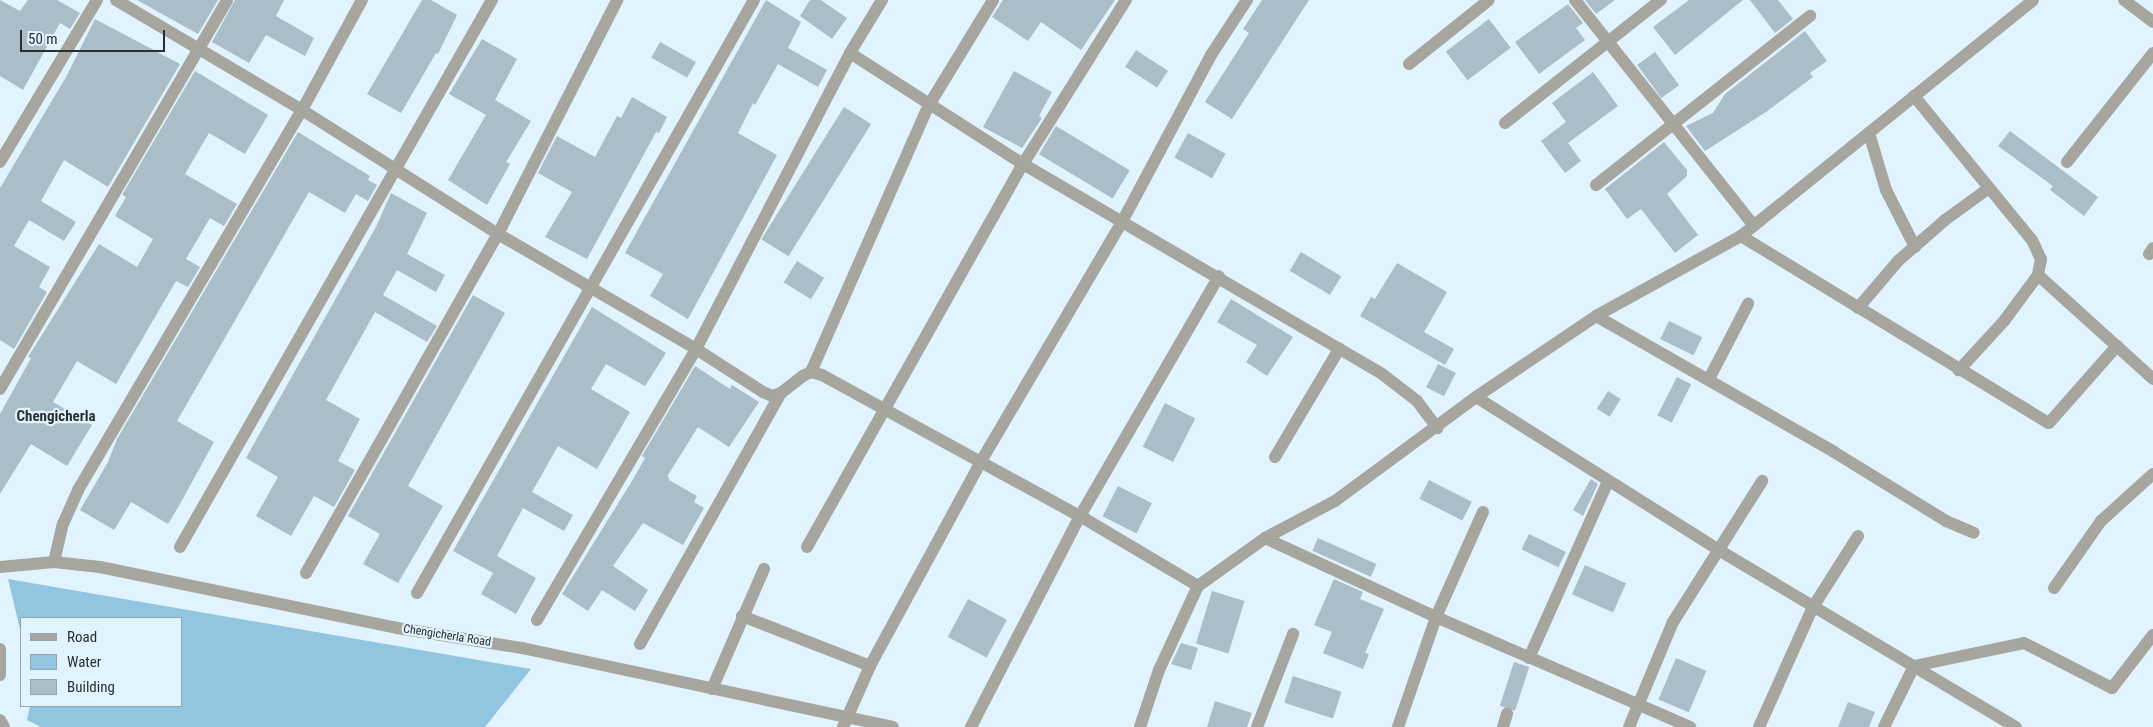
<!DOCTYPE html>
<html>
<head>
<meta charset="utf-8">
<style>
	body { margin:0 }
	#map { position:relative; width:2153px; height:727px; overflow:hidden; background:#e0f3fe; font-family:"Roboto Condensed",sans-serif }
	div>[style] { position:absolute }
	.water>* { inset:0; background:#92c5df }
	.building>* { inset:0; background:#abbdc7; transform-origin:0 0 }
	.street>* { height:12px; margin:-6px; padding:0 6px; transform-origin:6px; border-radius:6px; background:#a6a69e }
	span { translate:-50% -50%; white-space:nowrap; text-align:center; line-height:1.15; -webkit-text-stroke:4.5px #e0f3fe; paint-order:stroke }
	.street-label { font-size:12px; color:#282f33 }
	.quarter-label { font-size:15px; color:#282f33; font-weight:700 }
	.legend { position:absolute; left:20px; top:617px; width:162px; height:90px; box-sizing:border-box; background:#e0f3fe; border:1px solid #96a5ad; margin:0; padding:6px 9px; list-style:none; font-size:15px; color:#282f33 }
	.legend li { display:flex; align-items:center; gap:10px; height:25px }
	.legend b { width:25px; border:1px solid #96a5ad }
	.scale { position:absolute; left:20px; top:30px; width:145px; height:22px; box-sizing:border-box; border:2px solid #282f33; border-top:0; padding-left:6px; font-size:15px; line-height:18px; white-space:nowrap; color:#282f33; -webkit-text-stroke:4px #e0f3fe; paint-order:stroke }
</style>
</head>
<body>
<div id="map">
	<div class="water">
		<div style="clip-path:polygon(8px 579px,531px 669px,485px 727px,41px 727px,27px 720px,30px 706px,181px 706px,181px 618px,21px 618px,21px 633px)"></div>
	</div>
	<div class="building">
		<div style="clip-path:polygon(0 0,20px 11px,28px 0,57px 0,80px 13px,70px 29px,60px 23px,23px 90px,0 76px)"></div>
		<div style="clip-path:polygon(137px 0,218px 0,198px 34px)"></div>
		<div style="clip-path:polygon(235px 0,284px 0,276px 16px,314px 38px,305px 56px,266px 35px,249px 63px,212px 42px)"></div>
		<div style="clip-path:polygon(422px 0,431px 0,457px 15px,438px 54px,436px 53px,401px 113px,367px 94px)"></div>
		<div style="clip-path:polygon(766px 0,801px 22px,788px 48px,827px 70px,818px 87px,778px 64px,755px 105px,753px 103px,738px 133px,777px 155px,688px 319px,650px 296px,663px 274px,625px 253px)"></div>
		<div style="clip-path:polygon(810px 0,821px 0,847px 18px,832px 39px,800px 16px)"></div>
		<div style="clip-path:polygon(1003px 0,1115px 0,1081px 50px,1041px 22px,1028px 41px,992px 17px)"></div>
		<div style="clip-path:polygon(1262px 0,1309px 0,1232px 119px,1205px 102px,1249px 33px,1243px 29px)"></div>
		<div style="clip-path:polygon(1585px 0,1615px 0,1596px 14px)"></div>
		<div style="clip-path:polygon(1689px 0,1743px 0,1675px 55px,1653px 27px)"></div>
		<div style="clip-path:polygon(1750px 0,1778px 0,1793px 19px,1775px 33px)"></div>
		<div style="clip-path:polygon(1568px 4px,1583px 23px,1576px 28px,1585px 40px,1539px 74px,1515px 42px)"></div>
		<div style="clip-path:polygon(95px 19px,180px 64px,108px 187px,64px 160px,41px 201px,76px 222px,64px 241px,29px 220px,14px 246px,50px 267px,39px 287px,47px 292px,14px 349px,0 340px,0 188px,66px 77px)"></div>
		<div style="left:1489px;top:19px;width:36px;height:54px;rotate:53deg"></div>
		<div style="clip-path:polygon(1805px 31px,1827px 61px,1810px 73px,1813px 77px,1766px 112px,1705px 151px,1686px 126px,1713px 113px,1725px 94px)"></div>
		<div style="clip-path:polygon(482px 39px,517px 59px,495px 100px,531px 121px,506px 162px,510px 164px,487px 205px,448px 180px,486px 115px,449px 94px)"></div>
		<div style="left:660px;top:42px;width:41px;height:18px;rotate:29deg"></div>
		<div style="left:1136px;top:50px;width:38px;height:20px;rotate:33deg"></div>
		<div style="left:1655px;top:52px;width:41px;height:22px;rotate:54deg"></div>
		<div style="clip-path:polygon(195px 71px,268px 115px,245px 154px,209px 133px,185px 174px,237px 204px,224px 226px,210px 218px,186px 259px,200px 267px,188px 287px,176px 281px,116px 384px,77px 361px,53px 402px,92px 425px,67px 466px,31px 444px,0 494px,0 414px,31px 358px,28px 357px,99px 244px,137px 267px,153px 239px,115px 216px,126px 197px,122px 195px)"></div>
		<div style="clip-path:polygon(1014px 71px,1052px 92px,1039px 116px,1042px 118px,1022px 148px,983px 127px)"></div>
		<div style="clip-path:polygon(1593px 72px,1618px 106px,1568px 143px,1581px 161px,1565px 173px,1541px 141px,1566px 122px,1552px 103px)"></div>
		<div style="clip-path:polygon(632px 97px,667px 117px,659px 133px,656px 132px,587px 259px,545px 237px,572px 192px,538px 173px,557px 136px,595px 157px,617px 116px,621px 118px)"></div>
		<div style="left:844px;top:107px;width:32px;height:156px;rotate:32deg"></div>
		<div style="left:1056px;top:126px;width:86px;height:33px;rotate:31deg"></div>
		<div style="clip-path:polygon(2010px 131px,2098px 197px,2084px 216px,2050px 190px,2053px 186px,1998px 146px)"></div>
		<div style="clip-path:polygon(298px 132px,370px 176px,368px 180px,377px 185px,368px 201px,356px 194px,345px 213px,309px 192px,177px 421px,214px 442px,180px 504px,168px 524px,131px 502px,114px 530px,80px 510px,108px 462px,117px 439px)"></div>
		<div style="left:1188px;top:133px;width:43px;height:28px;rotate:29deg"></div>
		<div style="clip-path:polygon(1664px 142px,1687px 170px,1687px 176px,1667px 194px,1698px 235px,1675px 253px,1641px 209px,1627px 219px,1605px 189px)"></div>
		<div style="clip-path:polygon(391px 193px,427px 213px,407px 254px,445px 275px,436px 292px,397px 270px,383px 295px,437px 326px,427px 342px,375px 312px,326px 400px,360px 419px,338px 461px,355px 470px,334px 507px,314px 496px,291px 536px,256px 516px,278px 477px,246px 458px,376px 227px)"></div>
		<div style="left:1301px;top:252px;width:47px;height:22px;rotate:31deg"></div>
		<div style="left:797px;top:261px;width:32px;height:25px;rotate:32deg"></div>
		<div style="clip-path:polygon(1397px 263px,1447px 292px,1424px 332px,1454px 349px,1445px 365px,1360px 316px,1371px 297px,1375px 299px)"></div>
		<div style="clip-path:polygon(473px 295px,505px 313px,408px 486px,443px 506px,398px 583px,363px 564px,380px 534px,348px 516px)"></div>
		<div style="clip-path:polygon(1231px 299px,1293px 337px,1267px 376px,1246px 362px,1257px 345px,1217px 322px)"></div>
		<div style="clip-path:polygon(592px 307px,666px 353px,645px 386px,606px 364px,591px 389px,630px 412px,597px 469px,558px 446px,532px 492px,573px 515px,564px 531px,523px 508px,497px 556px,536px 578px,516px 614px,481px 594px,493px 573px,453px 551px)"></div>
		<div style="left:1669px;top:321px;width:37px;height:20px;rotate:26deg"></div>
		<div style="left:1438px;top:364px;width:20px;height:26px;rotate:27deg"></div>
		<div style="clip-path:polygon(695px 366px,730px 389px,732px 385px,759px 402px,729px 447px,698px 427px,668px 475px,669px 480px,697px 496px,694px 502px,704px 508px,683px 545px,643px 523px,613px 566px,648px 590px,635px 611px,602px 590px,588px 611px,562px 594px,632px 481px,645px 458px,642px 456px)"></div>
		<div style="left:1677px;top:377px;width:16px;height:43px;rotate:27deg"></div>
		<div style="left:1608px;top:391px;width:15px;height:21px;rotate:32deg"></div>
		<div style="left:1165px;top:403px;width:34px;height:49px;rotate:27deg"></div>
		<div style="clip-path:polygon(1591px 479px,1598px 484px,1583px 516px,1573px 510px)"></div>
		<div style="left:1429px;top:480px;width:48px;height:21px;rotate:27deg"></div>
		<div style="left:1118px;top:486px;width:38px;height:34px;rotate:27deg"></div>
		<div style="left:1529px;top:534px;width:41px;height:17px;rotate:26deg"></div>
		<div style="left:1318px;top:538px;width:64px;height:14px;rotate:24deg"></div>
		<div style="left:1585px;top:565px;width:45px;height:32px;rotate:24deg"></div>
		<div style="clip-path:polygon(1334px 579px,1363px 592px,1360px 599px,1384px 609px,1365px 653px,1369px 654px,1363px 669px,1323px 653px,1332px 632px,1314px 625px)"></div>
		<div style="left:1212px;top:591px;width:34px;height:55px;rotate:17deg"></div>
		<div style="left:968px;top:599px;width:44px;height:43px;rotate:28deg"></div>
		<div style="clip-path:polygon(1181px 643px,1198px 648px,1191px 670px,1171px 664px)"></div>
		<div style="left:1676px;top:658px;width:33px;height:45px;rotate:23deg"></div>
		<div style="left:1514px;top:662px;width:16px;height:46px;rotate:18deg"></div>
		<div style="left:1293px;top:676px;width:51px;height:28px;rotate:18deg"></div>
		<div style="clip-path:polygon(1215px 701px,1252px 713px,1247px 727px,1207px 727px)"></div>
		<div style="clip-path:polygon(1848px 702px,1875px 712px,1869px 727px,1838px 727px)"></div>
	</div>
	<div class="street">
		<div style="left:116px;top:0;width:216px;rotate:30.6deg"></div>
		<div style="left:302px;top:110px;width:232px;rotate:32.3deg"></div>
		<div style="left:498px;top:234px;width:229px;rotate:30.1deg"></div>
		<div style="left:696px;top:349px;width:80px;rotate:32.7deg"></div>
		<div style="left:763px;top:392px;width:10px;rotate:24deg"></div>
		<div style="left:772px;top:396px;width:9px;rotate:-18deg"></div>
		<div style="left:781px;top:393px;width:28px;rotate:-38deg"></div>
		<div style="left:803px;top:376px;width:9px;rotate:-27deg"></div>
		<div style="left:811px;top:372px;width:11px;rotate:15deg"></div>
		<div style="left:822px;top:375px;width:294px;rotate:28.7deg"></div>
		<div style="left:1080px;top:516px;width:137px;rotate:30.7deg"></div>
		<div style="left:1575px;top:0;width:288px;rotate:51.6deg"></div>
		<div style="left:2124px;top:0;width:36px;rotate:37deg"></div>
		<div style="left:850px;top:53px;width:206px;rotate:32.7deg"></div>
		<div style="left:1023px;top:164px;width:416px;rotate:30.3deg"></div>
		<div style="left:1382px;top:374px;width:44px;rotate:37.6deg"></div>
		<div style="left:1417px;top:401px;width:34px;rotate:53deg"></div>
		<div style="left:1409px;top:64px;width:102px;rotate:-38.7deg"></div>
		<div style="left:1914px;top:96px;width:186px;rotate:50.7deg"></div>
		<div style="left:2032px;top:240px;width:21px;rotate:65deg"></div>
		<div style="left:2041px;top:259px;width:16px;rotate:101deg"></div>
		<div style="left:2038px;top:275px;width:57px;rotate:126.5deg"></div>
		<div style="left:2004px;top:321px;width:67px;rotate:132.6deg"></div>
		<div style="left:1505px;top:123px;width:199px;rotate:-38.3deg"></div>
		<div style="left:1869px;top:133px;width:59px;rotate:73.4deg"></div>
		<div style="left:1886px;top:190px;width:64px;rotate:63deg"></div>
		<div style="left:0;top:162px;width:189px;rotate:-59.1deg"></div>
		<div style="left:2067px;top:162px;width:139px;rotate:-51.7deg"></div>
		<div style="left:1596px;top:185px;width:273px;rotate:-38.3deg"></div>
		<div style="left:1741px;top:236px;width:360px;rotate:31.3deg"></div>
		<div style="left:2049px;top:423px;width:103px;rotate:-48.6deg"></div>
		<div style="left:2149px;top:254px;width:7px;rotate:-56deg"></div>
		<div style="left:2038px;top:275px;width:155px;rotate:42.1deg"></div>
		<div style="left:1858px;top:308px;width:62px;rotate:-49.6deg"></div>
		<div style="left:1898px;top:261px;width:62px;rotate:-41.1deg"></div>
		<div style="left:1945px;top:220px;width:54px;rotate:-36deg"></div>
		<div style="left:1596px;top:316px;width:274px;rotate:29.7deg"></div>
		<div style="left:1834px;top:452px;width:132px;rotate:31.6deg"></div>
		<div style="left:1946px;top:521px;width:30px;rotate:23deg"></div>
		<div style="left:811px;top:372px;width:292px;rotate:-66.2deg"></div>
		<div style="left:929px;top:105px;width:123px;rotate:-58.6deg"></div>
		<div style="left:1709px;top:379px;width:85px;rotate:-62.5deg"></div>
		<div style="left:0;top:389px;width:450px;rotate:-59.7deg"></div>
		<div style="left:1476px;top:397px;width:285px;rotate:32.2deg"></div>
		<div style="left:1717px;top:549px;width:348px;rotate:30.8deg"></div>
		<div style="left:1275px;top:457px;width:126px;rotate:-59.3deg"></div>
		<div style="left:1265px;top:538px;width:188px;rotate:24.8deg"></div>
		<div style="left:1436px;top:617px;width:277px;rotate:23.4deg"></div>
		<div style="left:180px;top:547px;width:630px;rotate:-60.3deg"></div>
		<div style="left:807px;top:547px;width:440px;rotate:-60.6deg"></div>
		<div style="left:1023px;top:164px;width:194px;rotate:-57.9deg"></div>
		<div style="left:54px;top:562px;width:39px;rotate:-77deg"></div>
		<div style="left:63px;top:524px;width:37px;rotate:-66deg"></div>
		<div style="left:78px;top:490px;width:441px;rotate:-59.5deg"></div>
		<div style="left:302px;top:110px;width:125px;rotate:-61.4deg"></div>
		<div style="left:0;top:567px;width:54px;rotate:-5.3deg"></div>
		<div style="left:54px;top:562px;width:46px;rotate:6.2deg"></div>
		<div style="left:100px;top:567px;width:303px;rotate:11.6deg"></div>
		<div style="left:397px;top:628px;width:127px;rotate:9.1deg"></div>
		<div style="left:522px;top:648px;width:379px;rotate:12deg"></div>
		<div style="left:306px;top:573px;width:390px;rotate:-60.5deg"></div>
		<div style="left:498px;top:234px;width:263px;rotate:-63deg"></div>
		<div style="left:2054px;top:588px;width:82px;rotate:-55deg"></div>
		<div style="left:2101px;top:521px;width:70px;rotate:-42.1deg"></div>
		<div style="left:417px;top:593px;width:682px;rotate:-60.39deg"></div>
		<div style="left:742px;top:616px;width:137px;rotate:21.3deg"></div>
		<div style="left:537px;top:620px;width:314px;rotate:-59.6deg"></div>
		<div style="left:696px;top:349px;width:334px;rotate:-62.5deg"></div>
		<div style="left:850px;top:53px;width:62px;rotate:-58.9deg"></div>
		<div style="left:640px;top:644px;width:288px;rotate:-60.7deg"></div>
		<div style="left:0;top:649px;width:26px;rotate:90deg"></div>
		<div style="left:1529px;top:658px;width:194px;rotate:-65.9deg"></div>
		<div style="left:712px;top:689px;width:131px;rotate:-66.6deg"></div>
		<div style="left:0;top:720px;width:8px;rotate:60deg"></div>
		<div style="left:843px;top:727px;width:67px;rotate:-66.1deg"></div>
		<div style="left:870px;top:666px;width:231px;rotate:-61.5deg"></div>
		<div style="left:980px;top:463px;width:282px;rotate:-59.5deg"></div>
		<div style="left:1123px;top:220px;width:187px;rotate:-61.9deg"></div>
		<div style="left:1211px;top:55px;width:66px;rotate:-56.8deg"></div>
		<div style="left:971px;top:727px;width:237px;rotate:-62.7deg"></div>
		<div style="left:1080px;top:516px;width:277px;rotate:-59.9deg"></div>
		<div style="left:1140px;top:727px;width:60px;rotate:-71.6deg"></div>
		<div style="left:1159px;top:670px;width:93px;rotate:-65.1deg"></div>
		<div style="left:1198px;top:586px;width:82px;rotate:-35.6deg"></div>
		<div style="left:1265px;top:538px;width:79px;rotate:-27.9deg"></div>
		<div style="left:1335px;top:501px;width:175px;rotate:-36.4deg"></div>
		<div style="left:1476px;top:397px;width:145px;rotate:-34deg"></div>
		<div style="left:1596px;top:316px;width:166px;rotate:-28.9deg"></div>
		<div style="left:1741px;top:236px;width:375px;rotate:-38.9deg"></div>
		<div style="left:1257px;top:727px;width:100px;rotate:-68.8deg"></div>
		<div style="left:1398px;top:727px;width:116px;rotate:-70.9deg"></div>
		<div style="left:1436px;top:617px;width:115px;rotate:-65.9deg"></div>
		<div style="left:1503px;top:727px;width:14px;rotate:-73deg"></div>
		<div style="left:1629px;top:727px;width:114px;rotate:-67.3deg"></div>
		<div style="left:1673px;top:622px;width:167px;rotate:-57.7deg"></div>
		<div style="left:1759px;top:727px;width:132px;rotate:-65.8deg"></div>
		<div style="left:1813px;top:607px;width:84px;rotate:-57.6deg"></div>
		<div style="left:1884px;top:727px;width:68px;rotate:-63.8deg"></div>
		<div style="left:1914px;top:666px;width:112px;rotate:-11.8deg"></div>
		<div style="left:2024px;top:643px;width:99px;rotate:27.1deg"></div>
		<div style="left:2112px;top:688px;width:67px;rotate:-52.3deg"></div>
	</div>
	<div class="street-label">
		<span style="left:447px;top:636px;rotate:9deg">Chengicherla Road</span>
	</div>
	<div class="quarter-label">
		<span style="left:56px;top:417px">Chengicherla</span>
	</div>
	<ul class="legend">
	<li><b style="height:6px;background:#a6a69e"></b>Road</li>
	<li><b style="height:14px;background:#92c5df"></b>Water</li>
	<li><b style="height:14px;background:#abbdc7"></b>Building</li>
	</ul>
	<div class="scale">50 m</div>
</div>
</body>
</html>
